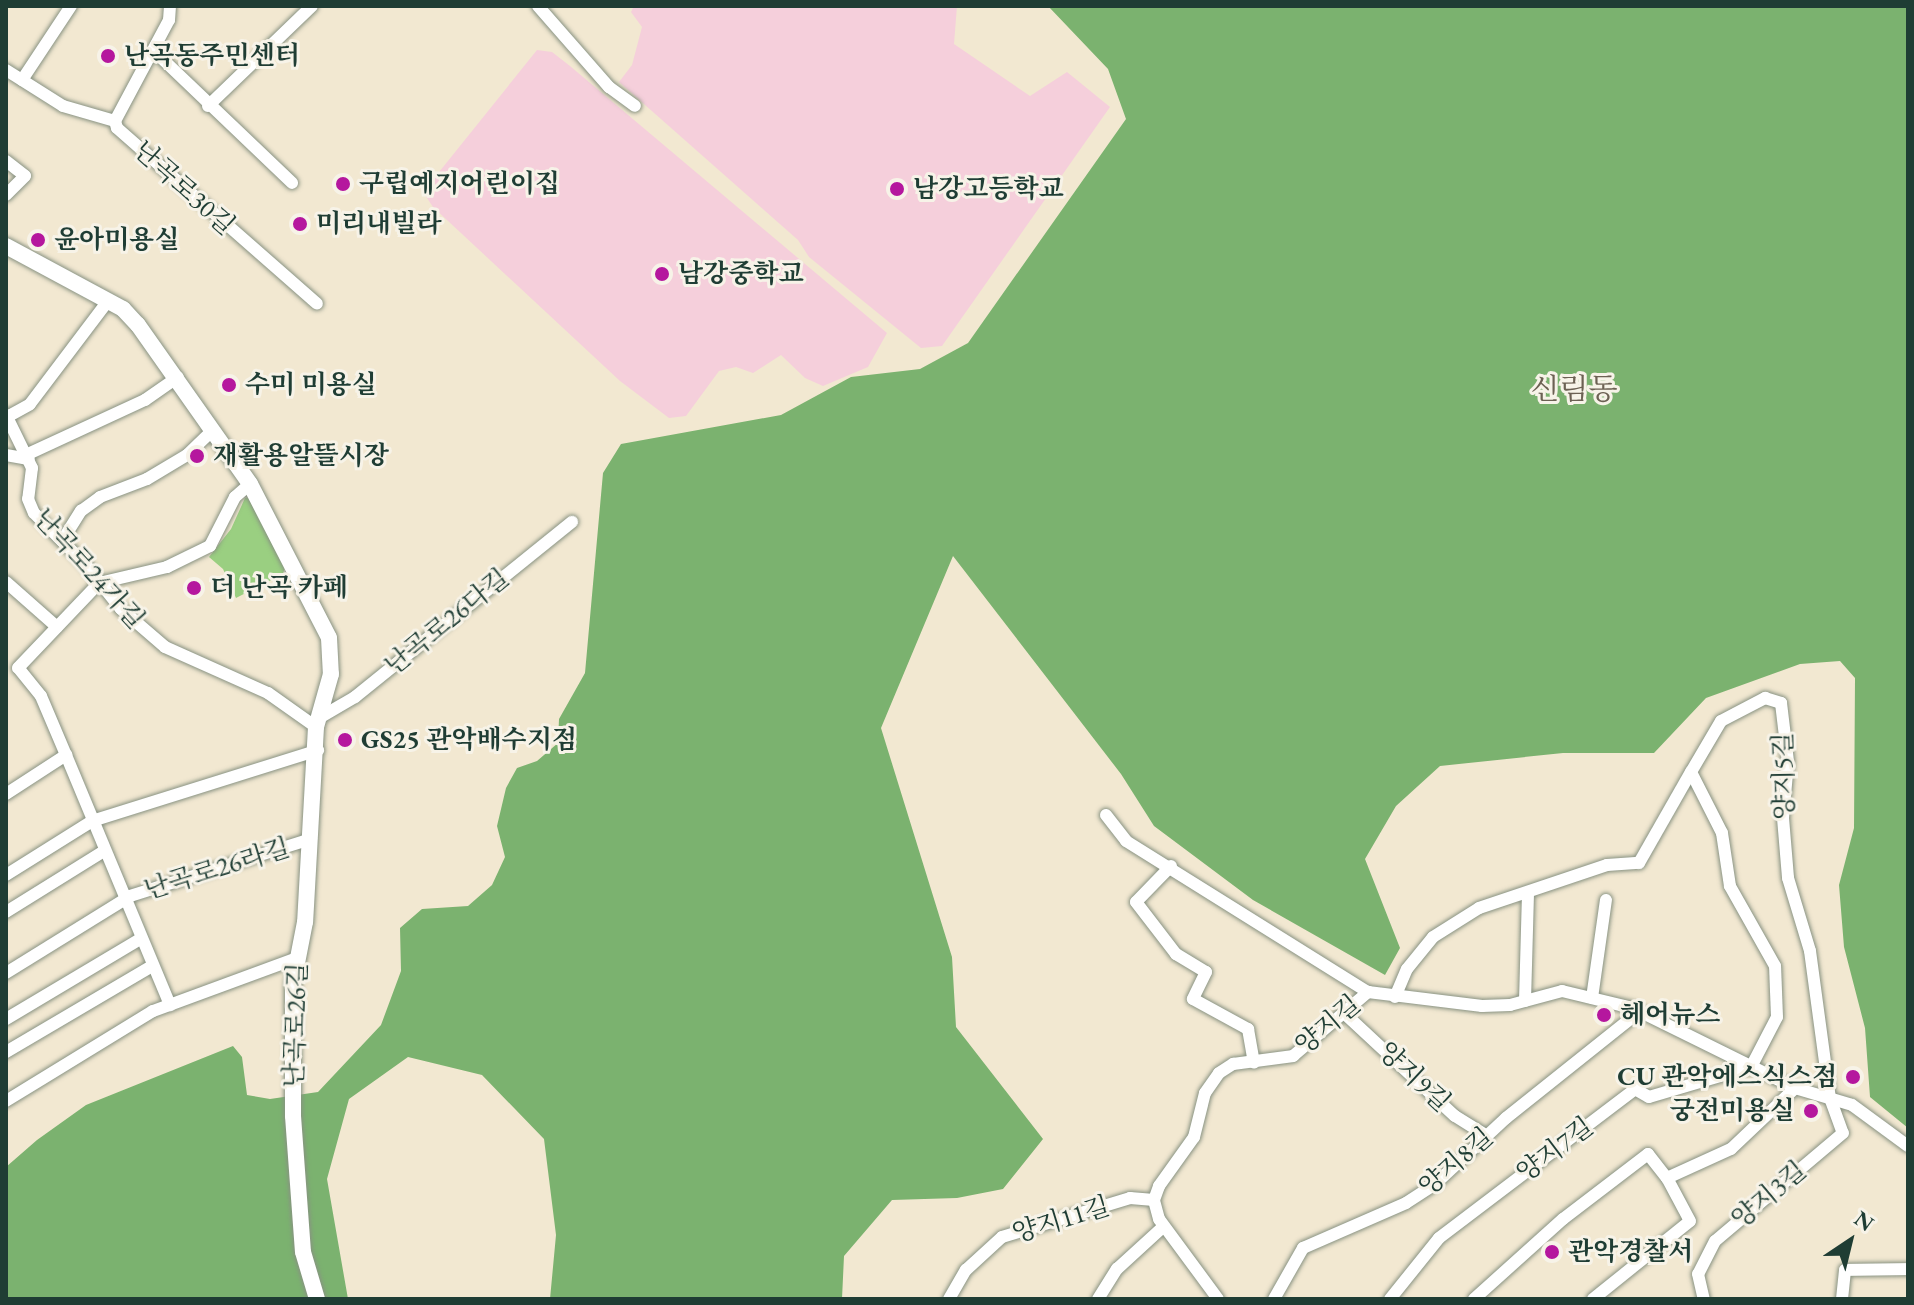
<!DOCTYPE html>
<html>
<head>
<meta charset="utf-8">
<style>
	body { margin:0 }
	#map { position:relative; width:1914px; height:1305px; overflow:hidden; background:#f2e8d1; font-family:"EB Garamond","Noto Serif KR",serif }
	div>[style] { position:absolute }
	.built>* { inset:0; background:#f5cfdb }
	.green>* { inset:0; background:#9acf81 }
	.forest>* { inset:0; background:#7bb26f }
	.roads { filter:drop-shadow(0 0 2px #889282) drop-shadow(0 0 2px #889282) }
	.minor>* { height:12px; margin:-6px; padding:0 6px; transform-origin:6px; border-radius:6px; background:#fff }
	.tertiary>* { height:16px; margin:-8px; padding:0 8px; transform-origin:8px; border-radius:8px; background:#fff }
	.dots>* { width:22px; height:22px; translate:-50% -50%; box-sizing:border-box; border:4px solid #f7f3e8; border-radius:50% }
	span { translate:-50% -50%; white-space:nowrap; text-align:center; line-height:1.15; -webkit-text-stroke:6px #f7f3e8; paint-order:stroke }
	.poi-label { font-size:26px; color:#1f3d34; font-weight:700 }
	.left { translate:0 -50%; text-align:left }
	.right { translate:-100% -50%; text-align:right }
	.street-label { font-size:26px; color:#1f3d34 }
	.quarter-label { font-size:30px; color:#6c6153 }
	.frame { position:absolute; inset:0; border:8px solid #1f3d34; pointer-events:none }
	.north { position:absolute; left:1810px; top:1201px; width:80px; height:80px; -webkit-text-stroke:6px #f7f3e8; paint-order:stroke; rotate:35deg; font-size:22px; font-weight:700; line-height:32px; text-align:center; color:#1f3d34 }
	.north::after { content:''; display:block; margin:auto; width:28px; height:36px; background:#1f3d34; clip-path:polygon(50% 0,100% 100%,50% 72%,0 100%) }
</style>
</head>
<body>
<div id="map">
	<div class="built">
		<div style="clip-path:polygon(634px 6px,957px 6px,954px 44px,1030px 96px,1067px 72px,1110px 107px,942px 346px,921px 348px,809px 257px,798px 240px,619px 82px,632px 65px,642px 27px,631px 12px)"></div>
		<div style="clip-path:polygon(537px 50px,552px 52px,570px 66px,887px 333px,868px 367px,823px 386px,805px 378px,781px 355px,753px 373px,736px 367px,719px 371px,686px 416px,669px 418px,620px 381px,433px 207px,423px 192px)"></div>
	</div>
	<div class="green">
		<div style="clip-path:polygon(245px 498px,251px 498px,285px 567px,283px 574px,236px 598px,223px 569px,209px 557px,231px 529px)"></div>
	</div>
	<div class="forest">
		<div style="clip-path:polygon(1048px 6px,1908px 6px,1908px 1128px,1870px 1097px,1865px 1028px,1844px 947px,1839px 885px,1854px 828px,1855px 678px,1840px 661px,1800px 664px,1706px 698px,1654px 753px,1563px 753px,1440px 766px,1396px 806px,1365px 859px,1400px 948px,1385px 975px,1253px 900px,1154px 826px,1121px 774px,953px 556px,881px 728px,952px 957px,956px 1027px,1043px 1139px,1003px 1189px,957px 1198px,892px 1200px,844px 1256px,842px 1299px,550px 1299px,556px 1235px,544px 1139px,482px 1075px,408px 1057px,349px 1099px,327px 1179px,348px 1299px,6px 1299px,6px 1167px,37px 1140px,86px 1105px,233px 1046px,242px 1057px,247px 1095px,270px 1099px,318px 1092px,381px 1025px,401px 971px,400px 928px,422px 909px,468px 906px,492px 885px,505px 857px,497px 826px,506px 788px,517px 768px,537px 761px,558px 743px,559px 719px,585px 673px,603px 473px,621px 444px,781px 415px,851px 377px,920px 369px,968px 343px,1126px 119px,1108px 69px)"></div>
	</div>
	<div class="roads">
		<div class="minor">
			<div style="left:170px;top:6px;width:14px;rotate:94deg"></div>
			<div style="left:169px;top:20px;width:115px;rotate:118.1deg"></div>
			<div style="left:115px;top:121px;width:7px;rotate:74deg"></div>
			<div style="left:117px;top:128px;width:266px;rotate:41.3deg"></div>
			<div style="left:538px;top:6px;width:108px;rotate:48.8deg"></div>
			<div style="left:609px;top:87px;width:32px;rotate:36deg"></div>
			<div style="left:154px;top:51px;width:191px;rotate:43.7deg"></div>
			<div style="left:6px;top:70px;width:67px;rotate:32.3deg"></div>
			<div style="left:63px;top:106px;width:54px;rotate:16.1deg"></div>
			<div style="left:22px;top:80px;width:89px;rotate:-56.5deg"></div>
			<div style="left:208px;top:106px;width:144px;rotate:-43.9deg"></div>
			<div style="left:6px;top:161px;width:24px;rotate:38deg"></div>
			<div style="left:25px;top:176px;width:27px;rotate:135deg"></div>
			<div style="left:6px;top:415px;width:59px;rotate:63.9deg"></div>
			<div style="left:32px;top:468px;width:31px;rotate:97deg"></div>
			<div style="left:28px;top:499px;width:15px;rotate:67deg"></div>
			<div style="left:34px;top:513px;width:74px;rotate:45deg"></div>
			<div style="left:86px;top:565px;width:56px;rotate:51.5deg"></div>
			<div style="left:121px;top:609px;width:58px;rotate:40.8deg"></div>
			<div style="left:165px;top:647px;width:113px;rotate:24.1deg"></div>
			<div style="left:268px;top:693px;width:59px;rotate:35.3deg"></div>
			<div style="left:7px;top:417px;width:26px;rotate:-29deg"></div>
			<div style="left:30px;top:404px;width:129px;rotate:-52.9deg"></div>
			<div style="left:28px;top:454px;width:129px;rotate:-24.8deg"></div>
			<div style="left:145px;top:400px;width:40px;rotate:-34.9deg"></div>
			<div style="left:6px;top:455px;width:23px;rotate:10deg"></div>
			<div style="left:62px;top:541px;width:36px;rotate:-58deg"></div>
			<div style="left:81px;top:511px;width:24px;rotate:-36deg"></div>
			<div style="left:100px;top:497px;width:50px;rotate:-21deg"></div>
			<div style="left:147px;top:479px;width:47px;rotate:-31deg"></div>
			<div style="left:187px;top:455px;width:36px;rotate:-44deg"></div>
			<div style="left:6px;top:582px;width:68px;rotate:41.4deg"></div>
			<div style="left:319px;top:718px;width:42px;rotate:-30.3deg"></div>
			<div style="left:355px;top:697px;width:279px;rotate:-38.9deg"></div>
			<div style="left:66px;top:755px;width:271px;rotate:67.4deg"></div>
			<div style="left:6px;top:794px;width:72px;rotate:-33deg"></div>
			<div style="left:66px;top:755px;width:64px;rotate:-113deg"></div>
			<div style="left:41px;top:696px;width:36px;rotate:-129deg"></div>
			<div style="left:18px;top:668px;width:117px;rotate:-46.4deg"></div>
			<div style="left:99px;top:583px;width:70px;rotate:-13.2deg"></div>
			<div style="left:167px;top:567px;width:48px;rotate:-26deg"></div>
			<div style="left:210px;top:546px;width:55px;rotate:-63deg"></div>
			<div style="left:235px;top:497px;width:20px;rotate:-41deg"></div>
			<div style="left:1106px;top:815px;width:33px;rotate:52deg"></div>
			<div style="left:1126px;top:841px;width:285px;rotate:32deg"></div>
			<div style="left:1171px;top:866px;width:50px;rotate:134.2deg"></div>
			<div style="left:1136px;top:902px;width:66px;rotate:52.4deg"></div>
			<div style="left:1176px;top:954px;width:35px;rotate:31deg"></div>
			<div style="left:1206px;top:972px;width:30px;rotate:116deg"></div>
			<div style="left:1193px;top:999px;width:63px;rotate:28.6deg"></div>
			<div style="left:1248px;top:1029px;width:34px;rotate:80deg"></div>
			<div style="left:6px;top:875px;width:102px;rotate:-32.1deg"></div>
			<div style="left:92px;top:821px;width:237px;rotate:-17.4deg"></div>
			<div style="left:6px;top:912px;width:115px;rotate:-31.9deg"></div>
			<div style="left:6px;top:973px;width:146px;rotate:-31.8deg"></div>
			<div style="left:130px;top:896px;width:190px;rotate:-17.5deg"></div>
			<div style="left:1395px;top:997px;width:30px;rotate:-67deg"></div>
			<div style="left:1407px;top:969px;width:41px;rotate:-50.9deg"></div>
			<div style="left:1433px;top:937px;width:54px;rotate:-32.2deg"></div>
			<div style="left:1479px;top:908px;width:135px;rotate:-18.6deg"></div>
			<div style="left:1607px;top:865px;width:32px;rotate:-4deg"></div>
			<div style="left:1639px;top:863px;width:105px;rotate:-60.3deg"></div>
			<div style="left:1592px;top:998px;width:99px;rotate:-81.9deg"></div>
			<div style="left:1525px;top:1001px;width:109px;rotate:-88.4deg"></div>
			<div style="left:1344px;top:1013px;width:151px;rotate:42.9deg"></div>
			<div style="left:1455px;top:1116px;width:38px;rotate:32deg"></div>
			<div style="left:6px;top:1019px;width:156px;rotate:-30.8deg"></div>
			<div style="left:6px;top:1052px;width:169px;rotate:-30.5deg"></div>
			<div style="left:6px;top:1101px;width:172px;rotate:-31.5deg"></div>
			<div style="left:153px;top:1011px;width:153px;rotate:-20.2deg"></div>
			<div style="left:949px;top:1299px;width:34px;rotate:-60deg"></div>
			<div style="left:966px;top:1270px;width:49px;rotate:-42.5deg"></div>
			<div style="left:1002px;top:1237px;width:134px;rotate:-16.9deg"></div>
			<div style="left:1130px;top:1198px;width:24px;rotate:5deg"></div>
			<div style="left:1098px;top:1299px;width:36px;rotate:-58deg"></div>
			<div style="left:1117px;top:1269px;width:62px;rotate:-42.4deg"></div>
			<div style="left:1218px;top:1299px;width:99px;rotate:-126.4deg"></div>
			<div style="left:1159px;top:1219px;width:20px;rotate:-105deg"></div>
			<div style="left:1154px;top:1200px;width:15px;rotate:-70deg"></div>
			<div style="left:1159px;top:1186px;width:60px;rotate:-54.5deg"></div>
			<div style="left:1194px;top:1137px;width:45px;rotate:-76deg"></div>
			<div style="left:1205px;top:1093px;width:24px;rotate:-55deg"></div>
			<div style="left:1219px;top:1073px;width:17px;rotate:-33deg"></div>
			<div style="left:1233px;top:1064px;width:61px;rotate:-7.6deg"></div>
			<div style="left:1293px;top:1056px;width:99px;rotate:-40.5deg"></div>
			<div style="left:1368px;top:992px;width:115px;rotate:7deg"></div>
			<div style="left:1482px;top:1006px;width:28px;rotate:-2deg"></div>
			<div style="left:1510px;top:1005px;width:54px;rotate:-15.1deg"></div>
			<div style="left:1562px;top:991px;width:73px;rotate:13.5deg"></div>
			<div style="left:1633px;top:1008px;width:181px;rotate:26.3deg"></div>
			<div style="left:1795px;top:1088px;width:59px;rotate:16.6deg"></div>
			<div style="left:1852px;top:1105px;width:69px;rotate:36.2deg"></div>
			<div style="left:1274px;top:1299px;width:59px;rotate:-60.4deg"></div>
			<div style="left:1303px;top:1248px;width:112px;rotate:-23.6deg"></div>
			<div style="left:1406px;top:1203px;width:33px;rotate:-33deg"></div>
			<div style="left:1434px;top:1185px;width:98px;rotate:-42.9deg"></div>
			<div style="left:1506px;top:1118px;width:170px;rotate:-38.6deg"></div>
			<div style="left:1390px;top:1299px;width:78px;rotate:-51.2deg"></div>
			<div style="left:1439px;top:1238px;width:246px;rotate:-37.2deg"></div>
			<div style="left:1635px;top:1089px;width:16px;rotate:30deg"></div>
			<div style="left:1649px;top:1097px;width:106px;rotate:-16.4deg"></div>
			<div style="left:1751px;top:1067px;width:56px;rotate:-62.5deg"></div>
			<div style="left:1777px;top:1017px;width:51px;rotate:-92.2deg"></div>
			<div style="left:1775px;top:966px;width:92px;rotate:-119.4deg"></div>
			<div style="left:1730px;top:886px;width:54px;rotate:-98.6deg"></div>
			<div style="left:1722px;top:833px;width:68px;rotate:-116.9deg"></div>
			<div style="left:1691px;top:772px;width:59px;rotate:-59.5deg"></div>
			<div style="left:1721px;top:721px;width:50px;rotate:-27.6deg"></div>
			<div style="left:1765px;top:698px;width:17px;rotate:17deg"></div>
			<div style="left:1781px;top:703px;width:59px;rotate:83.2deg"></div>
			<div style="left:1788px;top:762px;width:56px;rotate:95.1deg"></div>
			<div style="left:1783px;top:818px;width:60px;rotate:85.2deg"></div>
			<div style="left:1788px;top:878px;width:76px;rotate:73.2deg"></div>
			<div style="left:1810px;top:951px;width:148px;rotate:82.3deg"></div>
			<div style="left:1830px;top:1098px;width:37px;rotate:70deg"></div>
			<div style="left:1843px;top:1133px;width:167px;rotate:139.8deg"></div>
			<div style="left:1715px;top:1241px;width:37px;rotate:117deg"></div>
			<div style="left:1698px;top:1274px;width:26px;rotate:77deg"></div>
			<div style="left:1474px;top:1299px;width:120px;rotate:-42deg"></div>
			<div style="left:1563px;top:1219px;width:107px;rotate:-37.4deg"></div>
			<div style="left:1648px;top:1154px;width:31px;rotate:52deg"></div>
			<div style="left:1667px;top:1178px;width:70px;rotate:-24.4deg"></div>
			<div style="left:1731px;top:1149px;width:88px;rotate:-43.6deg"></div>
			<div style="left:1593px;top:1299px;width:124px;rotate:-38.8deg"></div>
			<div style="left:1690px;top:1221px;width:49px;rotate:-118.1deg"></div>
			<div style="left:1842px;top:1299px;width:29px;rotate:-84deg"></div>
			<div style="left:1845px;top:1270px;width:63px;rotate:-0.9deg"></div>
		</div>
		<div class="tertiary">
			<div style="left:6px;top:246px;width:133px;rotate:28.3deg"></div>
			<div style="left:123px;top:309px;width:22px;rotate:47deg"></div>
			<div style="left:138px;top:325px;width:194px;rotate:54.8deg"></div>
			<div style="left:250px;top:484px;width:173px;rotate:62.8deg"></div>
			<div style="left:329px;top:638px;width:36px;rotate:87deg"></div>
			<div style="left:331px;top:674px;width:55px;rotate:105.8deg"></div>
			<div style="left:316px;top:727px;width:195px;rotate:93.2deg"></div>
			<div style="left:305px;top:922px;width:63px;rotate:101deg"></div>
			<div style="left:293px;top:984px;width:132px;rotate:90deg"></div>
			<div style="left:293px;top:1116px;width:136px;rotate:85.8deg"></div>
			<div style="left:303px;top:1252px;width:49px;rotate:73.4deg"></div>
		</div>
	</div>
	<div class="dots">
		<div style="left:108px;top:56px;background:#b5179e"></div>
		<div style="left:343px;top:184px;background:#b5179e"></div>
		<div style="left:897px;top:189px;background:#b5179e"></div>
		<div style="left:300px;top:224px;background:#b5179e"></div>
		<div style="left:38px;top:240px;background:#b5179e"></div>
		<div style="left:662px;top:274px;background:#b5179e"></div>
		<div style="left:229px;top:385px;background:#b5179e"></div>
		<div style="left:197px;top:456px;background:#b5179e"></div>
		<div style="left:194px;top:588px;background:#b5179e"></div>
		<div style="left:345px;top:740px;background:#b5179e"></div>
		<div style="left:1604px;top:1015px;background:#b5179e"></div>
		<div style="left:1853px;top:1077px;background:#b5179e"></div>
		<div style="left:1811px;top:1111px;background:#b5179e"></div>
		<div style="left:1552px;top:1252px;background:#b5179e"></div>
	</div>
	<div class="poi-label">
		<span class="left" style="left:124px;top:56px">난곡동주민센터</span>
		<span class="left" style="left:359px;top:184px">구립예지어린이집</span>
		<span class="left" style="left:913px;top:189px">남강고등학교</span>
		<span class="left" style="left:316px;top:224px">미리내빌라</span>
		<span class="left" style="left:54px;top:240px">윤아미용실</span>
		<span class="left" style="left:678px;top:274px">남강중학교</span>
		<span class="left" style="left:245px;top:385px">수미 미용실</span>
		<span class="left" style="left:213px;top:456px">재활용알뜰시장</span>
		<span class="left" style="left:210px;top:588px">더 난곡 카페</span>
		<span class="left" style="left:361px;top:740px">GS25 관악배수지점</span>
		<span class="left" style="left:1620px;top:1015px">헤어뉴스</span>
		<span class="right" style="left:1837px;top:1077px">CU 관악에스식스점</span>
		<span class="right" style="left:1795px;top:1111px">궁전미용실</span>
		<span class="left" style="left:1568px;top:1252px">관악경찰서</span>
	</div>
	<div class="street-label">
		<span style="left:184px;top:188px;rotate:42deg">난곡로30길</span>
		<span style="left:89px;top:569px;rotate:48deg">난곡로24가길</span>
		<span style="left:447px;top:622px;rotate:-39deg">난곡로26다길</span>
		<span style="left:1784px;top:776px;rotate:-91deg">양지5길</span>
		<span style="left:217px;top:869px;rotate:-17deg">난곡로26라길</span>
		<span style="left:296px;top:1025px;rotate:-88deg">난곡로26길</span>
		<span style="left:1328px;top:1025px;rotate:-40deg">양지길</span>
		<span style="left:1414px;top:1077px;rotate:43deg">양지9길</span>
		<span style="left:1555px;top:1150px;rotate:-37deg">양지7길</span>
		<span style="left:1456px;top:1162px;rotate:-41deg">양지8길</span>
		<span style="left:1769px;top:1195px;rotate:-40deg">양지3길</span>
		<span style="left:1061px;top:1220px;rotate:-17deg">양지11길</span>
	</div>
	<div class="quarter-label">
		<span style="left:1574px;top:389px">신림동</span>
	</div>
	<div class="frame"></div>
	<div class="north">N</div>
</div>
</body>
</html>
